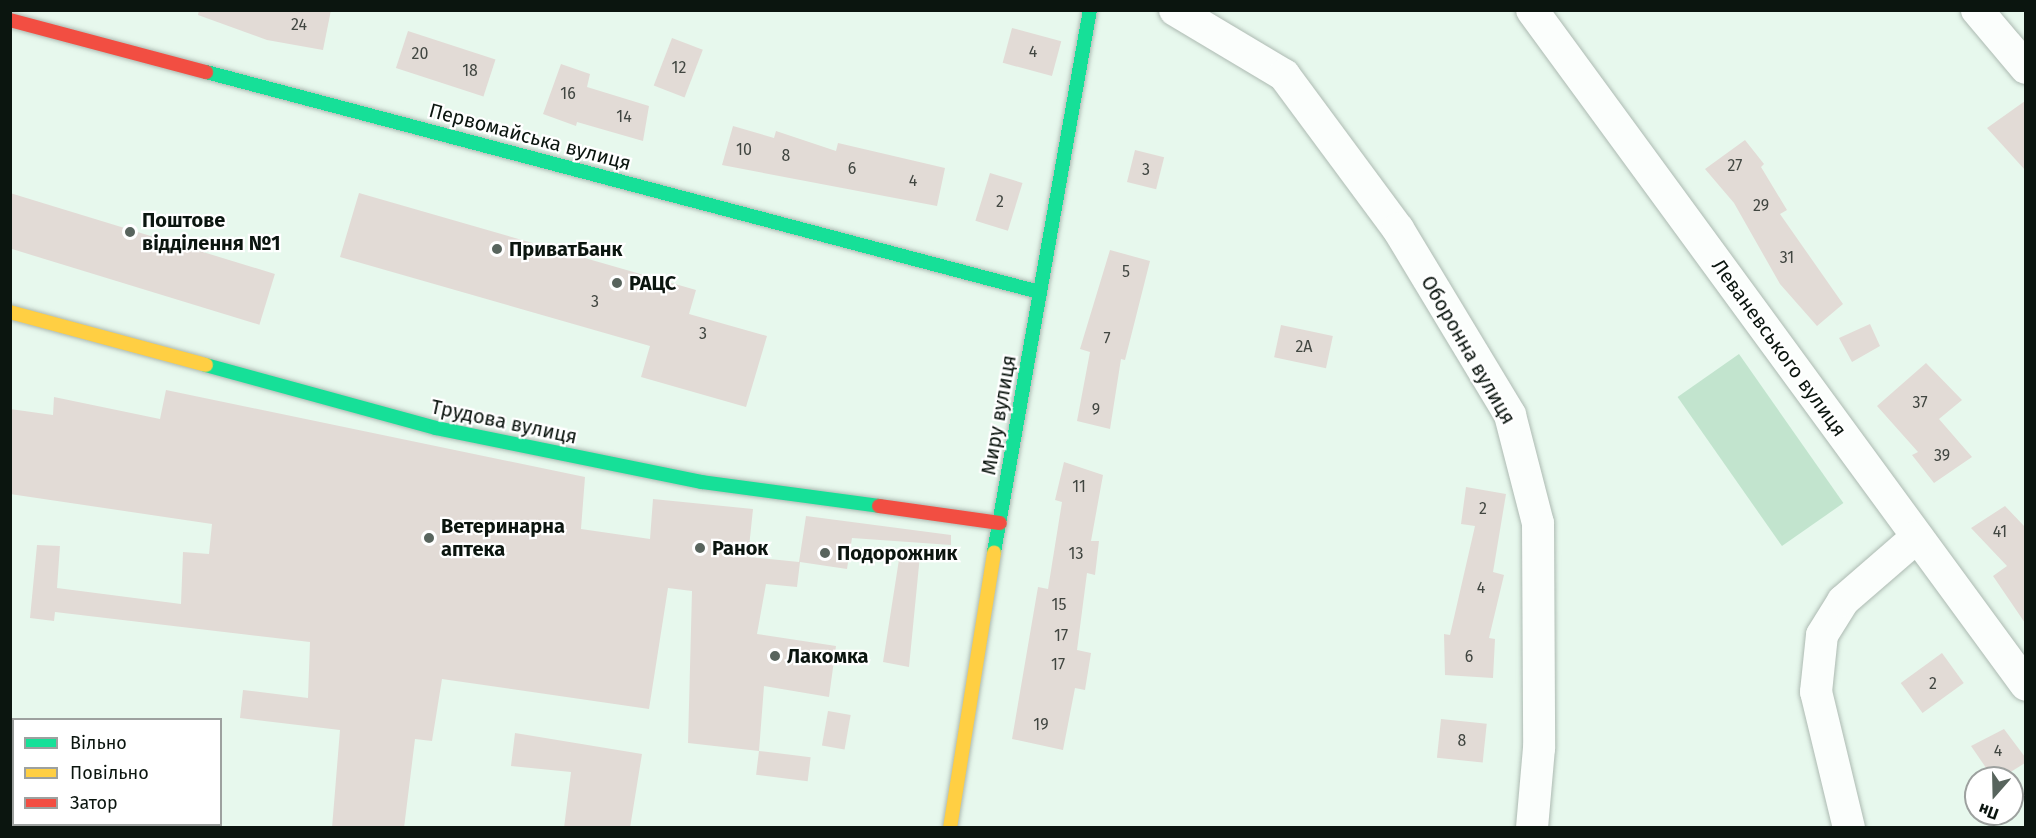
<!DOCTYPE html>
<html>
<head>
<meta charset="utf-8">
<style>
	body { margin:0 }
	#map { position:relative; width:2036px; height:838px; overflow:hidden; background:#e7f8ed; font-family:"Fira Sans",sans-serif }
	div>[style] { position:absolute }
	.green>* { inset:0; background:#c2e4ce; transform-origin:0 0 }
	.building>* { inset:0; background:#e2dbd6; transform-origin:0 0 }
	.roads { filter:drop-shadow(0 0 2px #adbab2) drop-shadow(0 0 2px #adbab2) }
	.street>* { height:32px; margin:-16px; padding:0 16px; transform-origin:16px; border-radius:16px; background:#fbfefc }
	.fast>* { height:14px; margin:-7px; padding:0 7px; transform-origin:7px; border-radius:7px; background:#16e098 }
	.slow>* { height:14px; margin:-7px; padding:0 7px; transform-origin:7px; border-radius:7px; background:#ffcf43 }
	.jam>* { height:14px; margin:-7px; padding:0 7px; transform-origin:7px; border-radius:7px; background:#f24e42 }
	.dots>* { width:16px; height:16px; translate:-50% -50%; box-sizing:border-box; border:3px solid #fff; border-radius:50% }
	span { translate:-50% -50%; white-space:nowrap; text-align:center; line-height:1.15; -webkit-text-stroke:4.5px #fff; paint-order:stroke }
	.number-label { font-size:16px; color:#414641 }
	.number-label span { -webkit-text-stroke-width:0 }
	.street-label { font-size:20px; color:#0b150f }
	.poi-label { font-size:20px; color:#0b150f; font-weight:700 }
	.left { translate:0 -50%; text-align:left }
	.frame { position:absolute; inset:0; border:12px solid #0b150f; pointer-events:none }
	.legend { position:absolute; left:12px; top:718px; width:210px; height:108px; box-sizing:border-box; background:#fff; border:2px solid #9da19f; margin:0; padding:8px 10px; list-style:none; font-size:18px; color:#0b150f }
	.legend li { display:flex; align-items:center; gap:12px; height:30px }
	.legend b { width:30px; border:2px solid #9da19f }
	.north { position:absolute; left:1964px; top:766px; width:60px; height:60px; box-sizing:border-box; background:#fff; border:2px solid #9da19f; border-radius:50%; rotate:200deg; font-size:16px; font-weight:700; line-height:24px; text-align:center; color:#0b150f }
	.north::after { content:''; display:block; margin:auto; width:21px; height:27px; background:#58645d; clip-path:polygon(50% 0,100% 100%,50% 72%,0 100%) }
</style>
</head>
<body>
<div id="map">
	<div class="green">
		<div style="left:1739px;top:354px;width:182px;height:75px;rotate:55deg"></div>
	</div>
	<div class="building">
		<div style="clip-path:polygon(199px 10px,331px 10px,323px 50px,267px 40px,198px 15px)"></div>
		<div style="left:1012px;top:28px;width:51px;height:36px;rotate:15deg"></div>
		<div style="left:408px;top:31px;width:92px;height:39px;rotate:18deg"></div>
		<div style="left:672px;top:38px;width:33px;height:51px;rotate:21deg"></div>
		<div style="clip-path:polygon(561px 64px,590px 74px,587px 87px,649px 106px,643px 141px,577px 122px,576px 126px,543px 114px)"></div>
		<div style="clip-path:polygon(2025px 101px,2025px 170px,1987px 128px)"></div>
		<div style="clip-path:polygon(733px 126px,774px 138px,776px 131px,836px 151px,838px 143px,945px 168px,937px 206px,722px 165px)"></div>
		<div style="clip-path:polygon(1745px 140px,1764px 164px,1761px 167px,1787px 210px,1780px 214px,1843px 304px,1817px 326px,1780px 284px,1734px 203px,1705px 169px)"></div>
		<div style="left:1135px;top:150px;width:30px;height:33px;rotate:14deg"></div>
		<div style="left:990px;top:173px;width:34px;height:50px;rotate:17deg"></div>
		<div style="left:10px;top:193px;width:277px;height:53px;rotate:17deg"></div>
		<div style="clip-path:polygon(359px 193px,696px 290px,689px 314px,767px 336px,746px 407px,641px 377px,650px 346px,340px 257px)"></div>
		<div style="clip-path:polygon(1110px 250px,1150px 261px,1125px 360px,1121px 359px,1110px 429px,1077px 421px,1090px 352px,1080px 349px)"></div>
		<div style="clip-path:polygon(1870px 324px,1880px 346px,1852px 362px,1839px 338px)"></div>
		<div style="left:1281px;top:325px;width:53px;height:33px;rotate:12deg"></div>
		<div style="clip-path:polygon(1926px 363px,1962px 400px,1939px 419px,1972px 457px,1934px 483px,1912px 455px,1918px 452px,1877px 406px)"></div>
		<div style="clip-path:polygon(166px 390px,585px 477px,581px 529px,650px 539px,653px 499px,753px 509px,748px 557px,799px 562px,806px 516px,951px 535px,951px 545px,852px 538px,847px 569px,800px 562px,797px 587px,766px 584px,757px 634px,836px 646px,829px 697px,764px 686px,759px 751px,688px 743px,692px 591px,668px 588px,649px 709px,442px 679px,432px 741px,415px 739px,404px 828px,332px 828px,340px 730px,240px 718px,243px 690px,308px 698px,310px 642px,55px 612px,54px 621px,30px 618px,37px 545px,60px 546px,57px 588px,181px 604px,183px 552px,209px 554px,212px 524px,10px 494px,10px 409px,53px 415px,54px 397px,160px 419px)"></div>
		<div style="clip-path:polygon(1064px 462px,1103px 475px,1091px 541px,1099px 541px,1095px 575px,1087px 573px,1077px 650px,1091px 653px,1085px 690px,1075px 688px,1063px 750px,1012px 739px,1038px 587px,1048px 589px,1062px 502px,1055px 500px)"></div>
		<div style="clip-path:polygon(1466px 487px,1506px 494px,1493px 572px,1504px 575px,1489px 638px,1495px 639px,1493px 678px,1445px 675px,1444px 634px,1450px 635px,1475px 526px,1461px 524px)"></div>
		<div style="clip-path:polygon(2005px 506px,2025px 527px,2025px 623px,1993px 576px,2007px 566px,1971px 528px)"></div>
		<div style="clip-path:polygon(900px 553px,920px 555px,909px 667px,883px 662px)"></div>
		<div style="left:1942px;top:653px;width:37px;height:51px;rotate:54deg"></div>
		<div style="left:828px;top:711px;width:23px;height:35px;rotate:10deg"></div>
		<div style="left:1441px;top:719px;width:46px;height:39px;rotate:6deg"></div>
		<div style="clip-path:polygon(2004px 729px,2025px 757px,2025px 763px,2001px 778px,1993px 778px,1971px 746px)"></div>
		<div style="clip-path:polygon(515px 733px,642px 754px,630px 828px,564px 828px,571px 772px,511px 766px)"></div>
		<div style="left:759px;top:751px;width:52px;height:24px;rotate:7deg"></div>
	</div>
	<div class="roads">
		<div class="street">
			<div style="left:1175px;top:10px;width:127px;rotate:30.8deg"></div>
			<div style="left:1284px;top:75px;width:192px;rotate:53.5deg"></div>
			<div style="left:1398px;top:229px;width:217px;rotate:58.9deg"></div>
			<div style="left:1510px;top:415px;width:112px;rotate:75.5deg"></div>
			<div style="left:1538px;top:523px;width:225px;rotate:89.7deg"></div>
			<div style="left:1539px;top:748px;width:80px;rotate:95deg"></div>
			<div style="left:1532px;top:10px;width:836px;rotate:53.8deg"></div>
			<div style="left:1977px;top:10px;width:76px;rotate:49.8deg"></div>
			<div style="left:1849px;top:828px;width:140px;rotate:-103.6deg"></div>
			<div style="left:1816px;top:692px;width:57px;rotate:-84deg"></div>
			<div style="left:1822px;top:635px;width:40px;rotate:-58deg"></div>
			<div style="left:1843px;top:601px;width:98px;rotate:-40.9deg"></div>
		</div>
		<div class="fast">
			<div style="left:206px;top:72px;width:862px;rotate:14.79deg"></div>
			<div style="left:206px;top:365px;width:238px;rotate:15.3deg"></div>
			<div style="left:436px;top:428px;width:271px;rotate:11.5deg"></div>
			<div style="left:702px;top:482px;width:179px;rotate:7.7deg"></div>
			<div style="left:994px;top:552px;width:550px;rotate:-79.96deg"></div>
		</div>
		<div class="slow">
			<div style="left:10px;top:312px;width:203px;rotate:15.1deg"></div>
			<div style="left:950px;top:828px;width:279px;rotate:-80.9deg"></div>
		</div>
		<div class="jam">
			<div style="left:10px;top:20px;width:203px;rotate:14.9deg"></div>
			<div style="left:879px;top:506px;width:122px;rotate:8deg"></div>
		</div>
	</div>
	<div class="dots">
		<div style="left:130px;top:232px;background:#58645d"></div>
		<div style="left:497px;top:249px;background:#58645d"></div>
		<div style="left:617px;top:283px;background:#58645d"></div>
		<div style="left:429px;top:538px;background:#58645d"></div>
		<div style="left:700px;top:548px;background:#58645d"></div>
		<div style="left:825px;top:553px;background:#58645d"></div>
		<div style="left:775px;top:656px;background:#58645d"></div>
	</div>
	<div class="number-label">
		<span style="left:299px;top:25px">24</span>
		<span style="left:1033px;top:52px">4</span>
		<span style="left:420px;top:54px">20</span>
		<span style="left:679px;top:68px">12</span>
		<span style="left:470px;top:71px">18</span>
		<span style="left:568px;top:94px">16</span>
		<span style="left:624px;top:117px">14</span>
		<span style="left:744px;top:150px">10</span>
		<span style="left:786px;top:156px">8</span>
		<span style="left:1735px;top:166px">27</span>
		<span style="left:852px;top:169px">6</span>
		<span style="left:1146px;top:170px">3</span>
		<span style="left:913px;top:181px">4</span>
		<span style="left:1000px;top:202px">2</span>
		<span style="left:1761px;top:206px">29</span>
		<span style="left:1787px;top:258px">31</span>
		<span style="left:1126px;top:272px">5</span>
		<span style="left:595px;top:302px">3</span>
		<span style="left:703px;top:334px">3</span>
		<span style="left:1107px;top:339px">7</span>
		<span style="left:1304px;top:347px">2А</span>
		<span style="left:1920px;top:403px">37</span>
		<span style="left:1096px;top:410px">9</span>
		<span style="left:1942px;top:456px">39</span>
		<span style="left:1079px;top:487px">11</span>
		<span style="left:1483px;top:509px">2</span>
		<span style="left:2000px;top:532px">41</span>
		<span style="left:1076px;top:554px">13</span>
		<span style="left:1481px;top:588px">4</span>
		<span style="left:1059px;top:605px">15</span>
		<span style="left:1061px;top:636px">17</span>
		<span style="left:1469px;top:657px">6</span>
		<span style="left:1058px;top:665px">17</span>
		<span style="left:1933px;top:684px">2</span>
		<span style="left:1041px;top:725px">19</span>
		<span style="left:1462px;top:741px">8</span>
		<span style="left:1998px;top:751px">4</span>
	</div>
	<div class="street-label">
		<span style="left:530px;top:137px;rotate:15deg">Первомайська вулиця</span>
		<span style="left:1779px;top:348px;rotate:54deg">Леваневського вулиця</span>
		<span style="left:1468px;top:350px;rotate:60deg">Оборонна вулиця</span>
		<span style="left:999px;top:415px;rotate:-80deg">Миру вулиця</span>
		<span style="left:504px;top:422px;rotate:12deg">Трудова вулиця</span>
	</div>
	<div class="poi-label">
		<span class="left" style="left:142px;top:232px">Поштове<br>відділення №1</span>
		<span class="left" style="left:509px;top:249px">ПриватБанк</span>
		<span class="left" style="left:629px;top:283px">РАЦС</span>
		<span class="left" style="left:441px;top:538px">Ветеринарна<br>аптека</span>
		<span class="left" style="left:712px;top:548px">Ранок</span>
		<span class="left" style="left:837px;top:553px">Подорожник</span>
		<span class="left" style="left:787px;top:656px">Лакомка</span>
	</div>
	<div class="frame"></div>
	<ul class="legend">
	<li><b style="height:8px;background:#16e098"></b>Вільно</li>
	<li><b style="height:8px;background:#ffcf43"></b>Повільно</li>
	<li><b style="height:8px;background:#f24e42"></b>Затор</li>
	</ul>
	<div class="north">Пн</div>
</div>
</body>
</html>
